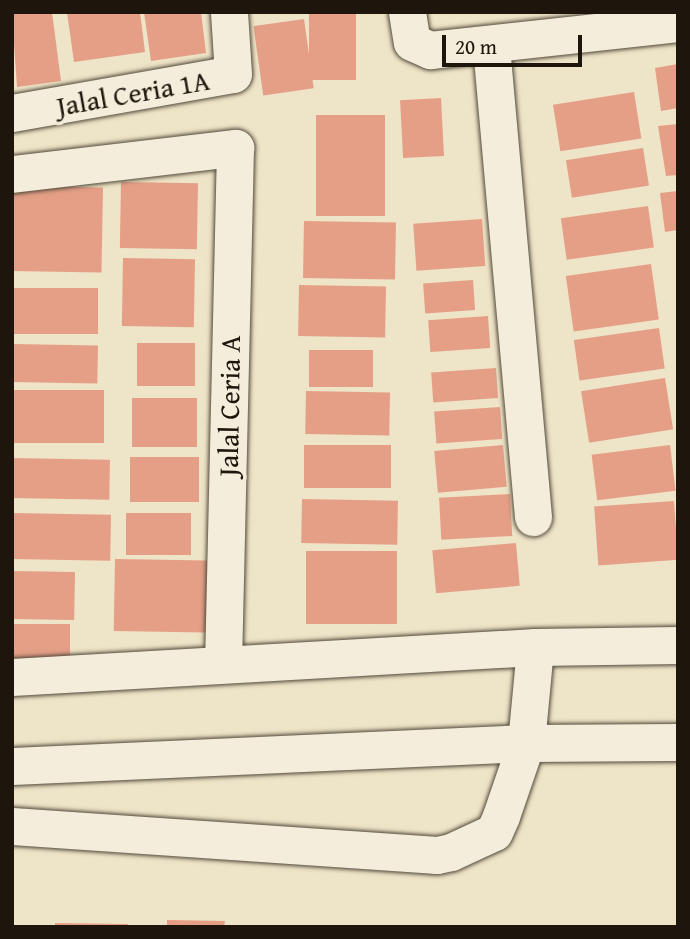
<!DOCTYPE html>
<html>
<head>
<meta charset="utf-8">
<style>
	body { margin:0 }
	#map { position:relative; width:690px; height:939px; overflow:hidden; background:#eee4c7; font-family:"Gentium Book Plus",serif }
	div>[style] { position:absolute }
	.building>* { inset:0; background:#e59f87; transform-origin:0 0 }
	.roads { filter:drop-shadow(0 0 2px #524a3b) drop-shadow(0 0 2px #524a3b) }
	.street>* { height:37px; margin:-18.5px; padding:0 18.5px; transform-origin:18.5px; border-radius:18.5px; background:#f4eddb }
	span { translate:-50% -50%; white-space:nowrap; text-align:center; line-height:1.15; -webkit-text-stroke:7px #f4eddb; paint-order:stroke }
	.street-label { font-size:28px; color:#1e160c }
	.frame { position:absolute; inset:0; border:14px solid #1e160c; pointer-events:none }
	.scale { position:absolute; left:442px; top:35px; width:140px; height:32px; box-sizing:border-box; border:4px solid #1e160c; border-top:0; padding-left:9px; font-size:21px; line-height:24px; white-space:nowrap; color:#1e160c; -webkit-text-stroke:5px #f4eddb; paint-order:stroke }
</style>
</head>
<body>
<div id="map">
	<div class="building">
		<div style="clip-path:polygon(52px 12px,61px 81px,17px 87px,12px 14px)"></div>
		<div style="clip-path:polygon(67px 12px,140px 12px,145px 52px,74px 62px)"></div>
		<div style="clip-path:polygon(144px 12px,201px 12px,206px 53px,151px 61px)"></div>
		<div style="left:309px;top:12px;width:47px;height:68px"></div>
		<div style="left:304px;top:19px;width:70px;height:51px;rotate:82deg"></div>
		<div style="clip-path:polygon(678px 64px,678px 108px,661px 111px,655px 68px)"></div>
		<div style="left:634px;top:92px;width:47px;height:82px;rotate:81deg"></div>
		<div style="left:441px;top:98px;width:58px;height:41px;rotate:87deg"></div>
		<div style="left:316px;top:115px;width:69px;height:101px"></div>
		<div style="clip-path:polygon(678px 124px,678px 175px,666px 176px,658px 126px)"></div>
		<div style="left:643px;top:148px;width:38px;height:78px;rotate:81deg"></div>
		<div style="left:121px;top:182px;width:77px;height:66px;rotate:1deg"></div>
		<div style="left:12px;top:186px;width:91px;height:85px;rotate:1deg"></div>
		<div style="clip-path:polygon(678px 191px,678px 230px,665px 232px,660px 193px)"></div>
		<div style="left:648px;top:206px;width:42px;height:88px;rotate:82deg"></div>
		<div style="left:482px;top:219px;width:47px;height:69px;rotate:86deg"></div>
		<div style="left:304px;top:221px;width:92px;height:57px;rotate:1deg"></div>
		<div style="left:123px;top:258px;width:72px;height:68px;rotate:1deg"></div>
		<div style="left:651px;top:264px;width:56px;height:86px;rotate:82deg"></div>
		<div style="left:473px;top:280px;width:30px;height:50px;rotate:86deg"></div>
		<div style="left:299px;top:285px;width:87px;height:51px;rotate:1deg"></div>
		<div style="left:12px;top:288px;width:86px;height:46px"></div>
		<div style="left:488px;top:316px;width:32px;height:60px;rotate:86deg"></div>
		<div style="left:659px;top:328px;width:41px;height:86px;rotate:82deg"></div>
		<div style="left:137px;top:343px;width:58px;height:43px"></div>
		<div style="left:12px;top:344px;width:86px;height:38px;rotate:1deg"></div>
		<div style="left:309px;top:350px;width:64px;height:37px"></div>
		<div style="left:496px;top:368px;width:30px;height:65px;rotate:86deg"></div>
		<div style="left:665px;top:378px;width:52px;height:85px;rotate:81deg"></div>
		<div style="left:12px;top:390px;width:92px;height:53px"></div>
		<div style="left:306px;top:391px;width:84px;height:43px;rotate:1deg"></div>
		<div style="left:132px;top:398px;width:65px;height:49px"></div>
		<div style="left:500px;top:407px;width:32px;height:66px;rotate:86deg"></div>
		<div style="left:304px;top:445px;width:87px;height:43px"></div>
		<div style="left:503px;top:445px;width:42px;height:69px;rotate:85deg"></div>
		<div style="left:670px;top:445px;width:46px;height:79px;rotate:83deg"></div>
		<div style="left:130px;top:457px;width:69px;height:45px"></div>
		<div style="left:12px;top:458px;width:98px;height:40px;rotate:1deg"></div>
		<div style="left:510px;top:494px;width:42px;height:71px;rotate:87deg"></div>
		<div style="left:302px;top:499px;width:96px;height:44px;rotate:1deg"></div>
		<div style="left:674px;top:501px;width:59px;height:80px;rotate:86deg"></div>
		<div style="left:12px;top:513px;width:99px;height:46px;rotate:1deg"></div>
		<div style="left:126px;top:513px;width:65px;height:42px"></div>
		<div style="left:516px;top:543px;width:43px;height:84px;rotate:85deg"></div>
		<div style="left:306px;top:551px;width:91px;height:73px"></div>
		<div style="left:115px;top:559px;width:92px;height:72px;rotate:1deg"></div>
		<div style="left:12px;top:571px;width:63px;height:48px;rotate:1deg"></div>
		<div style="left:12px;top:624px;width:58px;height:48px"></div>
		<div style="clip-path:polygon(167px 920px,225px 921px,224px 927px,167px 927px)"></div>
		<div style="clip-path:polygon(55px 923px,128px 924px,128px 927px,55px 927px)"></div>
	</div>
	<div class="roads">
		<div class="street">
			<div style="left:407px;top:12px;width:30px;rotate:81deg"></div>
			<div style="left:412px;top:42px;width:20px;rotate:24deg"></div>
			<div style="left:430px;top:50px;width:249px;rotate:-6.2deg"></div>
			<div style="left:491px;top:46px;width:473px;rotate:84.9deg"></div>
			<div style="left:12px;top:113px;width:224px;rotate:-10deg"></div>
			<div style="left:233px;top:74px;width:62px;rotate:-93.7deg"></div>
			<div style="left:12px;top:174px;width:225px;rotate:-6.7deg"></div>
			<div style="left:235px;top:148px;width:515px;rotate:91.33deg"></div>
			<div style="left:12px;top:677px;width:524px;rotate:-3.28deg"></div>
			<div style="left:535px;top:647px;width:143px;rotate:-0.8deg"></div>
			<div style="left:12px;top:766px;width:515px;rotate:-2.56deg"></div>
			<div style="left:526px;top:743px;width:152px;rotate:-0.4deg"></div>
			<div style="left:12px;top:826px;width:426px;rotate:3.9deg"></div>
			<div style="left:437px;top:855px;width:14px;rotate:-12deg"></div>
			<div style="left:451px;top:852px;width:47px;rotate:-24.9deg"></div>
			<div style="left:494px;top:832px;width:17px;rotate:-66deg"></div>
			<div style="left:501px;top:816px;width:77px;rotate:-71.1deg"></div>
			<div style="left:526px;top:743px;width:96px;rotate:-84.6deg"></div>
		</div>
	</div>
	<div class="street-label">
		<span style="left:133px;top:93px;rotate:-10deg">Jalal Ceria 1A</span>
		<span style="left:229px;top:406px;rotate:-89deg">Jalal Ceria A</span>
	</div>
	<div class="frame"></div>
	<div class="scale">20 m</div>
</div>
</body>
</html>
